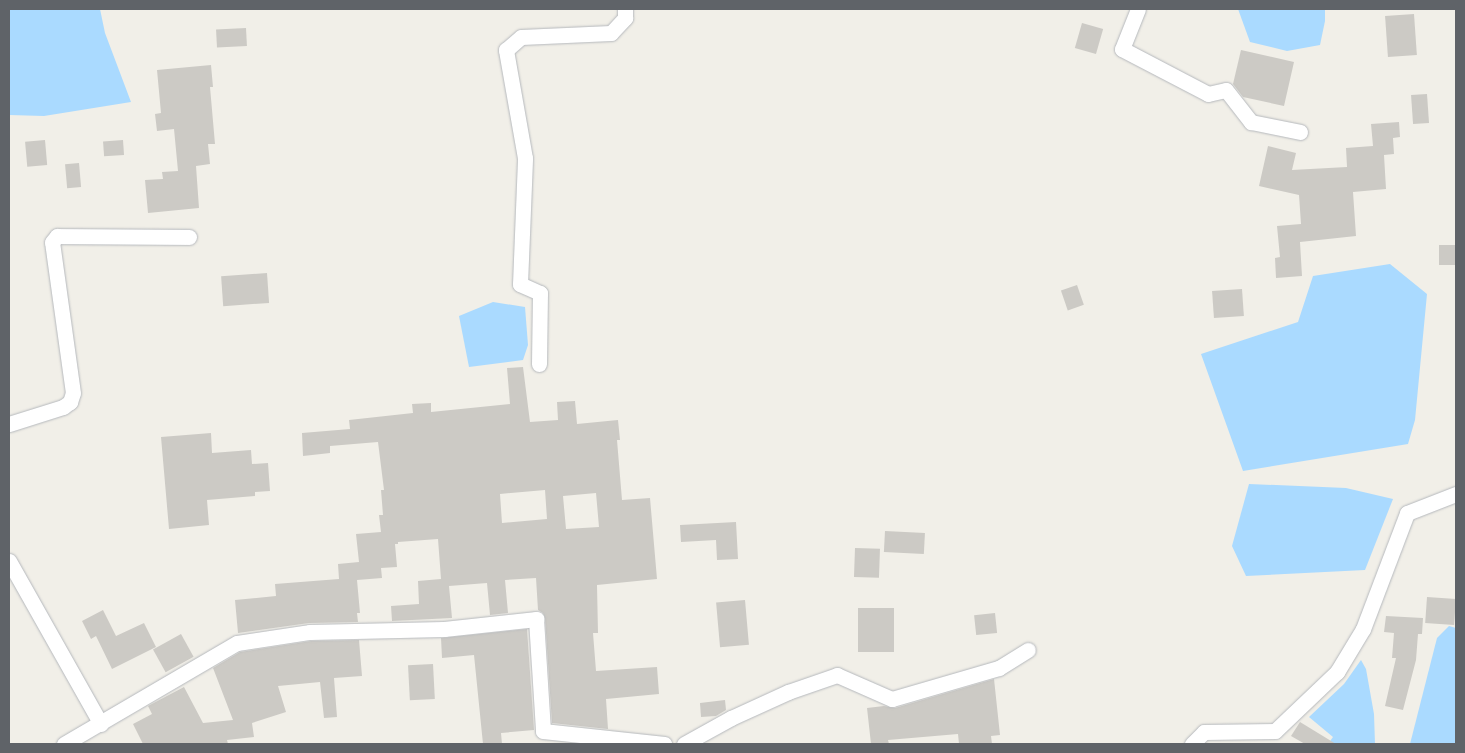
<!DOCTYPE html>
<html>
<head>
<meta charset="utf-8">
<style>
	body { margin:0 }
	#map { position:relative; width:1465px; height:753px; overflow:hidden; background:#f1efe8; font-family:Ubuntu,sans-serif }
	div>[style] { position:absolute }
	.water>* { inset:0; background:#aadaff }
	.building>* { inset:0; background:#cccac5; transform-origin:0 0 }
	.roads { filter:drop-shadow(0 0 1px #b5b8bc) drop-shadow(0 0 1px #b5b8bc) }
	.street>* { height:15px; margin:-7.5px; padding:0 7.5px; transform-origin:7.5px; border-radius:7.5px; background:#fff }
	span { translate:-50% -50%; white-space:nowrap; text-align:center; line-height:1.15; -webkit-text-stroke:4px #fff; paint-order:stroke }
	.frame { position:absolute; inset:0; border:10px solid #5f6368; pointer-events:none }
</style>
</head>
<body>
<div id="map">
	<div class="water">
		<div style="clip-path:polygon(9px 9px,100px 9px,105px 33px,131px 102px,44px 116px,9px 115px)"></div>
		<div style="clip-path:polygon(1238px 9px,1325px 9px,1325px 21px,1320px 45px,1287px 51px,1250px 42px)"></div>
		<div style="clip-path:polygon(1390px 264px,1427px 294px,1415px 420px,1408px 444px,1243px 471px,1201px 354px,1298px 322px,1313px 276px)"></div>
		<div style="clip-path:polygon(493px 302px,525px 307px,528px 345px,523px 360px,469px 367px,459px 316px)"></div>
		<div style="clip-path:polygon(1249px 484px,1346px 488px,1393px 499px,1365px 570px,1246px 576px,1232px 546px)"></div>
		<div style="clip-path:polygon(1449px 626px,1456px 628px,1456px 744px,1410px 744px,1437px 638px)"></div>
		<div style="clip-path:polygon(1361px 660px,1366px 669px,1374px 714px,1375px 744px,1328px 744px,1333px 737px,1309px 717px,1344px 684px)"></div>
	</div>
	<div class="building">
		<div style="left:1414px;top:14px;width:41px;height:29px;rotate:86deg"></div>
		<div style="left:1082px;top:23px;width:22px;height:26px;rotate:16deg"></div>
		<div style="left:246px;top:28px;width:18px;height:30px;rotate:87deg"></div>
		<div style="clip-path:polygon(1241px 50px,1294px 62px,1284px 106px,1243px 97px,1233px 84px)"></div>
		<div style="clip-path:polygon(211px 65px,213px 87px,210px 87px,215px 144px,208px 144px,210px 164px,196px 166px,199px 208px,148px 213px,145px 180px,163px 179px,162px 172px,178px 171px,174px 129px,157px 131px,155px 114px,161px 113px,157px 70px)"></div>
		<div style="left:1427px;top:94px;width:29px;height:16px;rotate:86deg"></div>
		<div style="clip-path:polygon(1399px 122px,1400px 137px,1393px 138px,1394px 154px,1384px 155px,1386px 189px,1353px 192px,1356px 236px,1300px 242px,1302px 276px,1276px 278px,1275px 258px,1280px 257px,1277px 226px,1301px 224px,1299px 195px,1259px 186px,1268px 146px,1296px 153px,1292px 170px,1347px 167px,1346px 148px,1373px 146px,1371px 124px)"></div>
		<div style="left:45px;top:140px;width:25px;height:20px;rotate:85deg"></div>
		<div style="left:123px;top:140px;width:15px;height:20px;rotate:86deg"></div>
		<div style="left:79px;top:163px;width:24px;height:14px;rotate:85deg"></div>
		<div style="left:1456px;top:245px;width:20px;height:17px;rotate:90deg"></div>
		<div style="left:267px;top:273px;width:30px;height:46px;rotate:86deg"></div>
		<div style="left:1077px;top:285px;width:21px;height:17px;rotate:71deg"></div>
		<div style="left:1242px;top:289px;width:27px;height:30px;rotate:86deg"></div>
		<div style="clip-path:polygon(evenodd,523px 367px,530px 422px,558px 420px,557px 402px,575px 401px,577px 424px,618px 420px,620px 440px,617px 440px,622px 500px,650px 498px,657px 579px,597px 585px,598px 633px,593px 633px,596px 671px,657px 667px,659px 694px,606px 699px,608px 729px,552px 723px,545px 618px,543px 613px,538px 610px,536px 578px,505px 580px,508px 613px,490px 615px,487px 583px,449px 586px,452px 618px,392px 621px,391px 606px,419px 604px,418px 581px,441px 579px,438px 539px,398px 542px,398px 544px,395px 544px,397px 567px,381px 568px,382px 578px,357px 580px,360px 613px,357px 613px,358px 622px,309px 623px,238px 633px,235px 600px,276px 596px,275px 584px,339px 579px,338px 564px,359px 562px,356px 534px,381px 532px,379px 515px,383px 515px,381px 490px,384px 490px,378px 442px,330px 446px,330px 453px,303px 456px,302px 433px,350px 429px,349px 420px,413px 413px,412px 404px,431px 403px,431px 412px,510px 404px,507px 368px,523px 367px,545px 490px,547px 519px,502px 523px,500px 494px,545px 490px,523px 367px,596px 493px,599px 527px,566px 529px,563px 496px,596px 493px)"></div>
		<div style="clip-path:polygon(211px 433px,212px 453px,251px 450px,252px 464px,268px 463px,270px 491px,255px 492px,255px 496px,207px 500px,209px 525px,169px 529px,161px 437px)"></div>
		<div style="clip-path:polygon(736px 522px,738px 559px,717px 560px,716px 540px,681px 542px,680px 525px)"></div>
		<div style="left:885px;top:531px;width:40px;height:21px;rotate:3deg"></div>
		<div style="left:855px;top:548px;width:25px;height:29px;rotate:2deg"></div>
		<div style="left:1427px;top:597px;width:29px;height:26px;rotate:4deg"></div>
		<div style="left:745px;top:600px;width:45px;height:29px;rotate:85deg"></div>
		<div style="left:858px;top:608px;width:36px;height:44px"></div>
		<div style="clip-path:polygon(103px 610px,116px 636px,144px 623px,156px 647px,112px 669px,96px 636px,91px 639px,82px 621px)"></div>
		<div style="left:995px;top:613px;width:20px;height:21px;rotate:84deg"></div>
		<div style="clip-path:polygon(1386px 616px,1423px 618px,1422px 634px,1418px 634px,1416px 660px,1403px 710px,1385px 706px,1396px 658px,1392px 658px,1394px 633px,1384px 632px)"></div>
		<div style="clip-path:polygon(527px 629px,534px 730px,501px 733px,502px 744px,483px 744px,474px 655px,442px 658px,441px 638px)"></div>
		<div style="left:181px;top:634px;width:26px;height:32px;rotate:61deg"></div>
		<div style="clip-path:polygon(359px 640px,362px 676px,334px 678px,337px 717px,324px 718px,320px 682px,278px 686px,286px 712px,252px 723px,254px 737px,227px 740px,228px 744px,143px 744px,133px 724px,152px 714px,148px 706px,184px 687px,203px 723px,233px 720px,213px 668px,240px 652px,311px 641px)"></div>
		<div style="left:433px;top:664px;width:35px;height:25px;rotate:87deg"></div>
		<div style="clip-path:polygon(994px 679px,1000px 735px,991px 736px,992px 744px,959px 744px,958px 734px,888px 740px,889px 744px,871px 744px,867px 708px,884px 706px,895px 708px)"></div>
		<div style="clip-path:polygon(725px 700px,726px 710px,716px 716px,701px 717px,700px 703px)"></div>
		<div style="clip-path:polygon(1300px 722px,1336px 744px,1305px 744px,1291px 736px)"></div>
	</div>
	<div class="roads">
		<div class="street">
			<div style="left:1138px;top:9px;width:43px;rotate:111.8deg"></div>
			<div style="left:1122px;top:49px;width:97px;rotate:27.6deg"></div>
			<div style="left:1208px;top:94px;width:18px;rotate:-13deg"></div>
			<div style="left:1226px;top:90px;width:41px;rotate:52deg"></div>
			<div style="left:1251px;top:122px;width:50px;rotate:11.5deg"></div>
			<div style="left:539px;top:364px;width:71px;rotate:-89.2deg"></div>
			<div style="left:540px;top:293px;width:22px;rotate:-156deg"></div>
			<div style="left:520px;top:284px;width:126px;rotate:-87.7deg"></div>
			<div style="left:525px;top:158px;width:110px;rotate:-100deg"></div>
			<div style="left:506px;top:50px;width:20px;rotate:-41deg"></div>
			<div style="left:521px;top:37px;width:90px;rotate:-2.5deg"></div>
			<div style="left:611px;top:33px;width:21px;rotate:-47deg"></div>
			<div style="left:625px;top:18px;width:9px;rotate:-90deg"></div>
			<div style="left:9px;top:424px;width:57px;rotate:-17.5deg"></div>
			<div style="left:63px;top:407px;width:9px;rotate:-36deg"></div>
			<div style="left:70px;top:402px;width:9px;rotate:-72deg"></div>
			<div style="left:73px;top:393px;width:152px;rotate:-97.9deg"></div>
			<div style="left:52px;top:242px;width:8px;rotate:-50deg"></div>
			<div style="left:57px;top:236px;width:132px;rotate:0.4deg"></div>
			<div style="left:9px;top:561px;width:187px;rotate:60.6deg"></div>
			<div style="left:64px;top:744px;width:200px;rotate:-30.3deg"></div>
			<div style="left:237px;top:643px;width:74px;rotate:-8.6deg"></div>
			<div style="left:310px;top:632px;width:134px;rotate:-1.3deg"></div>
			<div style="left:444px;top:629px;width:93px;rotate:-6.2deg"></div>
			<div style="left:536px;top:619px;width:112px;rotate:86.4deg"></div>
			<div style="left:543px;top:731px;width:122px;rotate:6.1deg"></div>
			<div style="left:684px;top:744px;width:54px;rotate:-29deg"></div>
			<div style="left:731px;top:718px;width:63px;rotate:-24.5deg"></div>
			<div style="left:788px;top:692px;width:52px;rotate:-19.1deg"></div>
			<div style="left:837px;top:675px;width:60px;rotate:23.6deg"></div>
			<div style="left:892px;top:699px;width:111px;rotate:-16.2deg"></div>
			<div style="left:999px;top:668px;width:34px;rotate:-32deg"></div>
			<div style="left:1192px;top:744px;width:17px;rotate:-45deg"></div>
			<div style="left:1204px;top:732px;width:71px;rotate:-0.8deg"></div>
			<div style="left:1275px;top:731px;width:86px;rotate:-43.6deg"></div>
			<div style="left:1337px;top:672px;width:50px;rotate:-58.8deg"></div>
			<div style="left:1363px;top:629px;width:124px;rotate:-69.2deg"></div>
			<div style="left:1407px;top:513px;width:53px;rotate:-21.2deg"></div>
		</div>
	</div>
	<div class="frame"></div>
</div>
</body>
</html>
